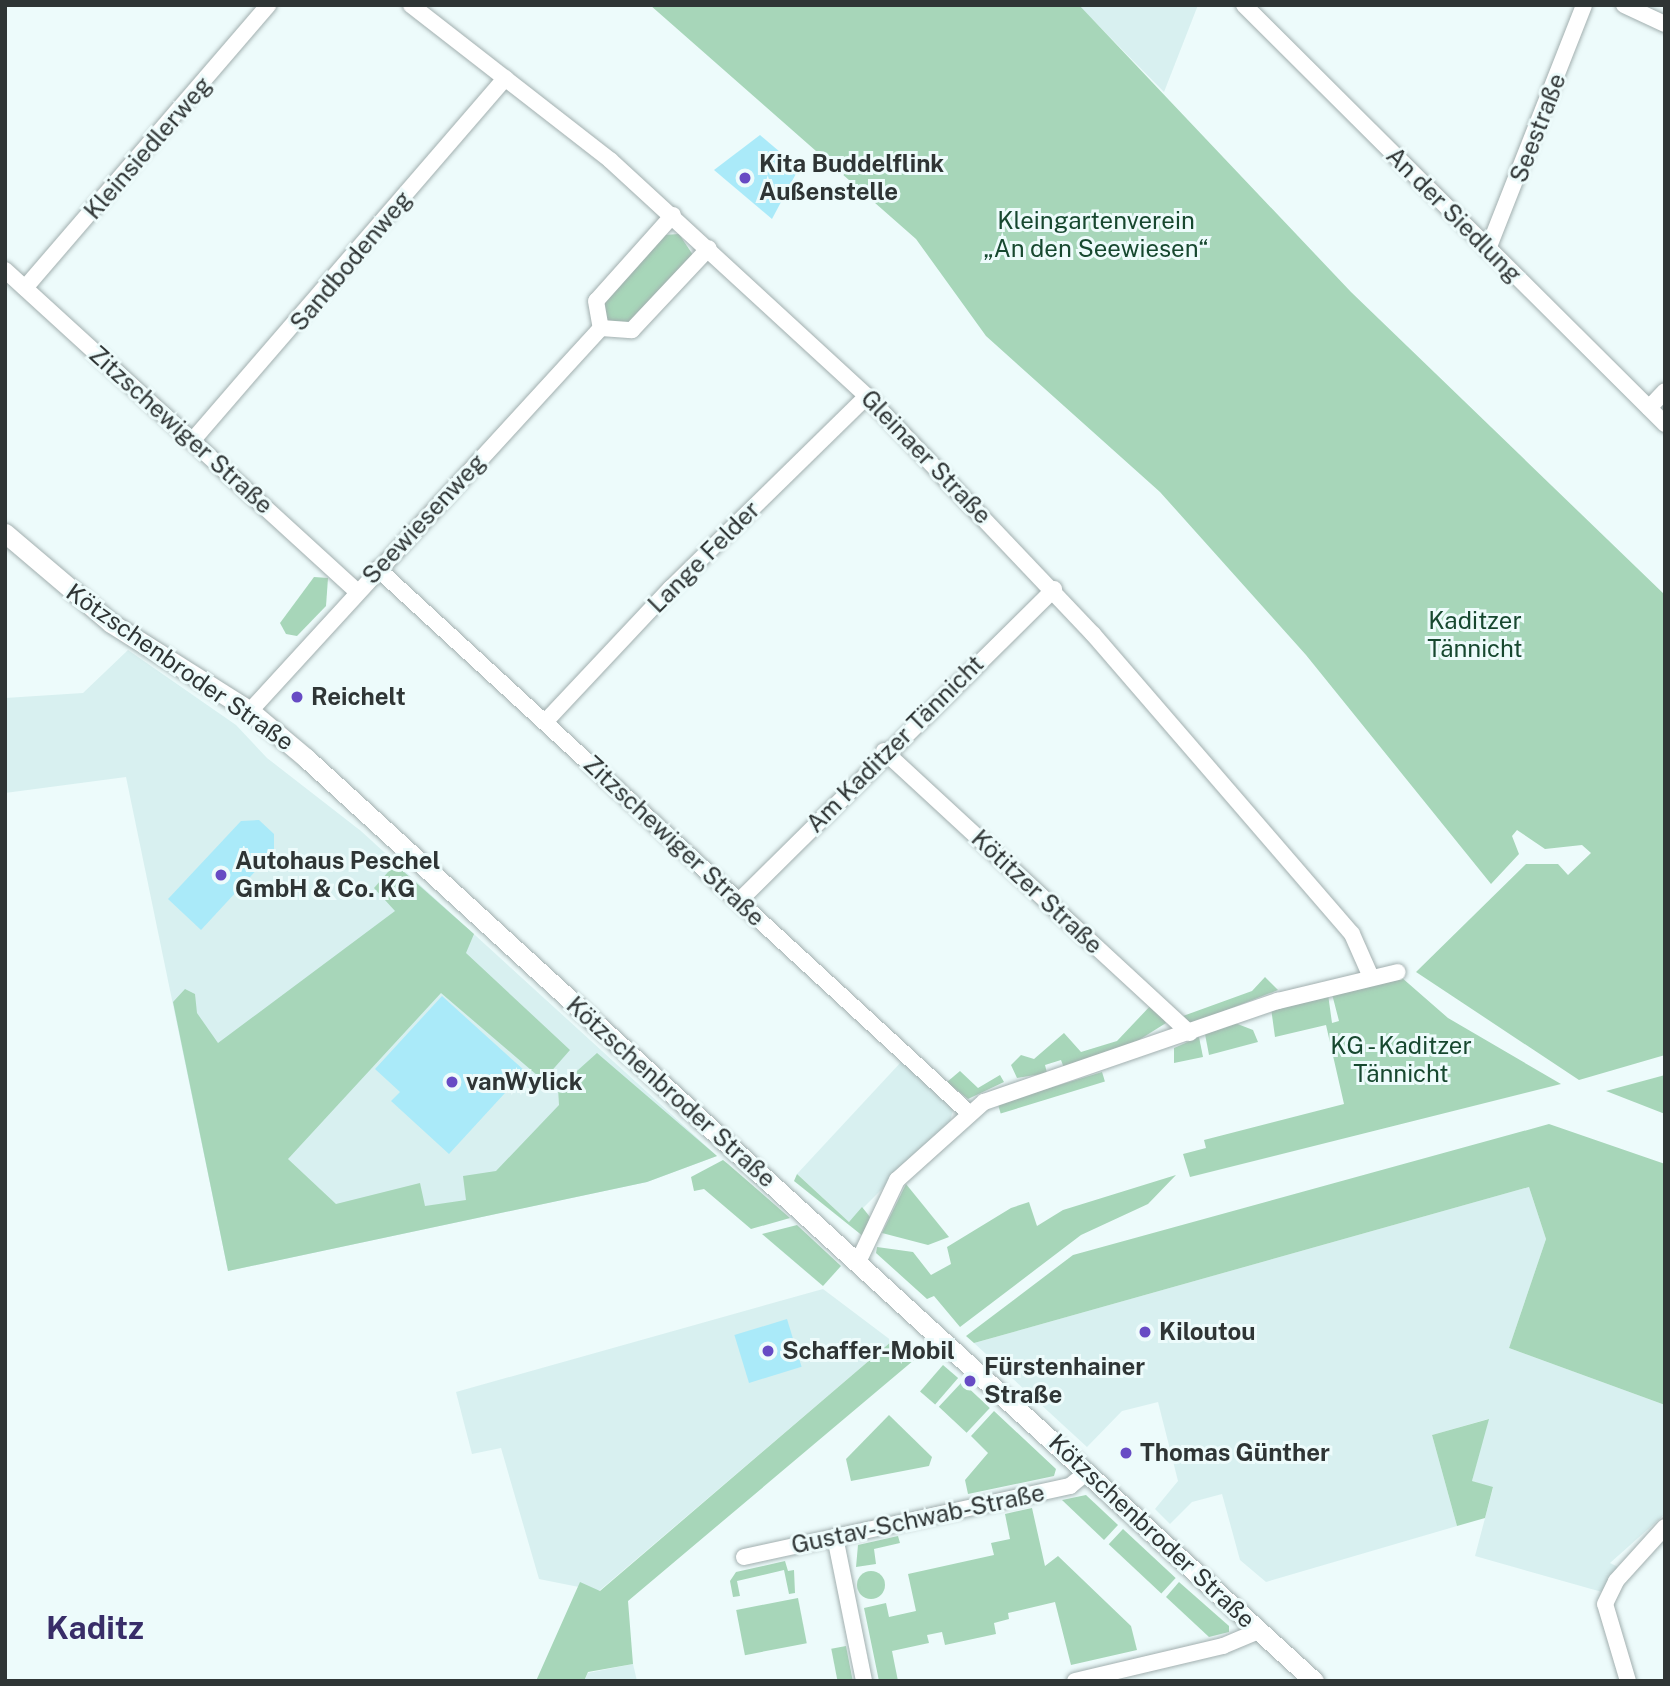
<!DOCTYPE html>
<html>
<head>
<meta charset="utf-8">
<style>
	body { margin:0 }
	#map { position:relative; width:1670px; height:1686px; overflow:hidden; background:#edfbfb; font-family:"Public Sans",sans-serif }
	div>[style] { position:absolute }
	.built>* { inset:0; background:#d8f0f0 }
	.green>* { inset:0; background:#a7d6b9; transform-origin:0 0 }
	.round { border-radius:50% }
	.building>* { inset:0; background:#aaeaf9; transform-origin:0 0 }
	.roads { filter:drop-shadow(0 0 2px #a2afaf) drop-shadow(0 0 2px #a2afaf) }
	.minor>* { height:16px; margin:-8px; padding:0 8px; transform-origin:8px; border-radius:8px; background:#fff }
	.tertiary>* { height:19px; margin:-9.5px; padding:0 9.5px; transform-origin:9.5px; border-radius:9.5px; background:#fff }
	.dots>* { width:19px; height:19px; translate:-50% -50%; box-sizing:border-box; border:4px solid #edfbfb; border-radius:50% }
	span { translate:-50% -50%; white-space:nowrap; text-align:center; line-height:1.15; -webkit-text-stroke:6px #edfbfb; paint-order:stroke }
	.street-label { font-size:24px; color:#2f3535 }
	.poi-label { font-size:24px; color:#2f3535; font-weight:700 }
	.left { translate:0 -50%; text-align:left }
	.park-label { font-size:24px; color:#17482f }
	.district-label { font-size:32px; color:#382d68; font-weight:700 }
	.frame { position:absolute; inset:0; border:7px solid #2f3535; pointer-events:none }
</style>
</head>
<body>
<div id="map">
	<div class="built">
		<div style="clip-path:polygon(1079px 5px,1198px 5px,1164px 92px,1084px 11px)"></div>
		<div style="clip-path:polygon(128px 650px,236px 725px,267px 758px,361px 831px,717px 1156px,647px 1182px,228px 1271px,126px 777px,5px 793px,5px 698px,83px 693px)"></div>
		<div style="clip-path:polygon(902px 1061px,953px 1110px,950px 1121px,849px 1222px,797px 1174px)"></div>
		<div style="clip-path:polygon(1529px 1187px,1546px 1239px,1509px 1348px,1665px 1405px,1665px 1514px,1610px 1563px,1618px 1567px,1602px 1592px,1475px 1556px,1493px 1488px,1472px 1481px,1488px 1419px,1432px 1435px,1457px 1526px,1266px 1582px,1240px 1560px,1222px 1494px,1192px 1502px,1170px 1524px,1155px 1509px,1178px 1481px,1158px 1402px,1122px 1411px,1087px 1447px,974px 1343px)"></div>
		<div style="clip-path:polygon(823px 1289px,892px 1341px,599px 1591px,539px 1579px,501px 1448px,472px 1454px,456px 1392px)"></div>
		<div style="clip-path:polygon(633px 1664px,637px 1681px,584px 1681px,588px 1673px)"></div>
	</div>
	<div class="green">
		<div style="clip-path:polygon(650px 5px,1079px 5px,1351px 292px,1665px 595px,1665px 1055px,1579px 1080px,1416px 972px,1526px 864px,1558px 864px,1568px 875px,1591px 853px,1582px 845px,1545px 849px,1517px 830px,1512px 836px,1519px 854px,1491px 884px,1306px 655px,1160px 492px,986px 336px,916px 239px)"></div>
		<div style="clip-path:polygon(679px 234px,693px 255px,629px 324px,609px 326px,601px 306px,663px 235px)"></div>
		<div style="clip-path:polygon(314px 577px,328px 578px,326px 606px,297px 636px,286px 634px,280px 623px)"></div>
		<div style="clip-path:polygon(395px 864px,474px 934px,466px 953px,570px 1050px,548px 1075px,538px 1076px,441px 993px,288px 1159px,336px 1204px,420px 1183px,425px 1206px,466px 1200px,463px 1176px,496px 1171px,559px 1105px,558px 1088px,597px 1053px,717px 1156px,647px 1182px,228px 1271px,173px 1002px,185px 989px,195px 994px,197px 1013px,218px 1043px,395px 911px,374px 888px)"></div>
		<div style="clip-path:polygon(1265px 977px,1278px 990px,1191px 1024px,1183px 1016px,1252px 991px)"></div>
		<div style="clip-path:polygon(1401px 977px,1448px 1018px,1561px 1084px,1190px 1177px,1183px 1154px,1206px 1148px,1204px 1140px,1344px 1104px,1326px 1025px,1275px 1037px,1271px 1008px,1328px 994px,1332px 1023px,1339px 1021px,1332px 994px)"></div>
		<div style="clip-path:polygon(1153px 1003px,1166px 1023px,1115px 1055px,1064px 1068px,1061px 1060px,1045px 1065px,1047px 1073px,1017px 1078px,1011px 1065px,1021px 1055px,1034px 1059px,1064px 1033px,1081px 1052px,1117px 1041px)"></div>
		<div style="clip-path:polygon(1235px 1023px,1253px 1030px,1258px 1042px,1209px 1055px,1205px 1034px)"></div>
		<div style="clip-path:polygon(1199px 1037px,1203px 1057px,1174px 1063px,1174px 1048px)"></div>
		<div style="clip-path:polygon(960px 1071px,978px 1088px,1000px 1075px,1004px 1082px,968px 1099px,947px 1082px)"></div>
		<div style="left:1102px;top:1072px;width:10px;height:109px;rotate:73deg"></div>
		<div style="clip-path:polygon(1665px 1075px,1665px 1114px,1606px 1091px)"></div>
		<div style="clip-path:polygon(1549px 1124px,1665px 1164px,1665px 1405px,1509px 1348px,1546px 1239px,1529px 1187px,974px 1343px,966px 1336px,1073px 1255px)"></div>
		<div style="clip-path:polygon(723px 1160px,728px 1164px,790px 1218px,751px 1229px,704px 1189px,694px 1191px,691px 1177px)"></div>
		<div style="clip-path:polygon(797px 1174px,849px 1222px,862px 1207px,870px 1217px,864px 1237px,794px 1181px)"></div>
		<div style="clip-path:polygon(1176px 1175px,1148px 1204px,1081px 1235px,960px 1327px,934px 1296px,927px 1299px,876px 1253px,877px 1247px,913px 1252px,931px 1275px,951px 1264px,947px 1247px,1011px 1208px,1029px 1202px,1037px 1226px,1063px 1210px)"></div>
		<div style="clip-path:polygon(906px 1184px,949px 1237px,928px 1245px,882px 1233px)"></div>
		<div style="clip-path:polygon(797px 1225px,841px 1266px,823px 1286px,762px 1234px)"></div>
		<div style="clip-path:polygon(892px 1341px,914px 1360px,628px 1601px,633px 1664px,588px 1672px,584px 1681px,536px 1681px,580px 1582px,600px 1591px)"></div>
		<div style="left:943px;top:1365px;width:20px;height:35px;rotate:41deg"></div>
		<div style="left:962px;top:1382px;width:38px;height:34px;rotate:43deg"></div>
		<div style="clip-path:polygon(994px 1411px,1056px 1469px,1054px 1476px,968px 1494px,965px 1480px,988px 1453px,971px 1436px)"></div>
		<div style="clip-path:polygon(889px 1415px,932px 1457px,929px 1466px,851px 1481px,846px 1459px)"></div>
		<div style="clip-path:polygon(1489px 1419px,1472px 1481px,1493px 1487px,1485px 1518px,1457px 1526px,1432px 1435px)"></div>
		<div style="clip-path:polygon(1086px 1495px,1118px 1525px,1104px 1540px,1062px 1500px)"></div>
		<div style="clip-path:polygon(1032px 1508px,1045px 1566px,1058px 1556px,1131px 1626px,1137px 1650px,1071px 1665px,1055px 1602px,1008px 1613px,1009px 1619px,994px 1623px,996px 1634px,945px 1645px,942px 1632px,927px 1635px,929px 1643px,892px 1651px,898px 1681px,879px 1681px,864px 1608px,886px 1603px,889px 1617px,916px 1611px,908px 1574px,994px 1555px,991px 1543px,1010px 1539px,1005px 1514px)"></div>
		<div style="left:1123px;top:1529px;width:72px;height:21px;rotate:43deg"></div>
		<div style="clip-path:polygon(898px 1536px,900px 1543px,874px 1549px,876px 1564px,856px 1567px,858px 1545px)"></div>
		<div style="clip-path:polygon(785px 1561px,788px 1571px,794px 1570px,795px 1593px,789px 1594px,784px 1570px,737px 1581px,740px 1596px,733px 1597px,730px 1581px,736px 1572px)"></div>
		<div class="round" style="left:857px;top:1571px;width:28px;height:28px"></div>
		<div style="clip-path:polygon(1179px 1582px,1229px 1626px,1229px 1632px,1209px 1637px,1166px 1597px)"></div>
		<div style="left:798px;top:1598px;width:46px;height:63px;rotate:79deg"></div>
		<div style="left:846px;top:1646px;width:36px;height:15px;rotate:79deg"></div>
	</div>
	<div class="building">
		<div style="clip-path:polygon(760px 135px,799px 168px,772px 219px,714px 170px)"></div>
		<div style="clip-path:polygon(259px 820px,274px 834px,274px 851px,201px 930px,168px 899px,241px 821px)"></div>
		<div style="clip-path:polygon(442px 996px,525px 1071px,449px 1154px,391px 1101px,400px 1092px,375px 1069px)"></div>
		<div style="left:787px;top:1319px;width:50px;height:55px;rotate:73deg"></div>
	</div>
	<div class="roads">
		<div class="minor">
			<div style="left:411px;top:5px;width:252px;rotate:37.9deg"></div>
			<div style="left:610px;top:160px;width:349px;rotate:42.6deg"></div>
			<div style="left:867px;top:396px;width:328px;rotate:46.5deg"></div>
			<div style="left:1093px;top:634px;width:396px;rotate:49.2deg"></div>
			<div style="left:1352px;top:934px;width:47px;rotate:66.2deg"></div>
			<div style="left:1244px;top:5px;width:594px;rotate:44.86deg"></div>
			<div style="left:1624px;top:5px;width:45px;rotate:24.9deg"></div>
			<div style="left:673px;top:215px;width:115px;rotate:131.8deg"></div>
			<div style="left:596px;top:301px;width:27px;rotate:80deg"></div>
			<div style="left:601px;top:328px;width:31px;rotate:4deg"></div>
			<div style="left:632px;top:330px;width:112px;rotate:-46.8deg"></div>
			<div style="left:1488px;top:249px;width:262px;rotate:-68.5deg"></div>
			<div style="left:5px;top:270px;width:476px;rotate:42.4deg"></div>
			<div style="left:25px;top:288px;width:373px;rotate:-49.3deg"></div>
			<div style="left:1649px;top:408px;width:23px;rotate:-47deg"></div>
			<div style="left:193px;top:440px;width:478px;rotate:-49.2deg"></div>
			<div style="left:378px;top:569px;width:803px;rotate:42.63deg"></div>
			<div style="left:250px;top:711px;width:520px;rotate:-47.5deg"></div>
			<div style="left:545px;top:722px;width:184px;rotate:-46.8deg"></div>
			<div style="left:671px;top:588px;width:274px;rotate:-44.4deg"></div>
			<div style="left:884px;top:751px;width:416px;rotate:42.7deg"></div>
			<div style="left:740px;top:900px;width:442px;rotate:-44.7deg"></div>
			<div style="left:858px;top:1262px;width:91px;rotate:-64.6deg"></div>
			<div style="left:897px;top:1180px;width:117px;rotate:-41.9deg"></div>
			<div style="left:984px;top:1102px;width:311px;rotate:-19deg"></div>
			<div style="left:1278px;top:1001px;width:123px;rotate:-13.6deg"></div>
			<div style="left:835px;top:1537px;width:147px;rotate:78.6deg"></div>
			<div style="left:744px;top:1557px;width:334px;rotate:-12.3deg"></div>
			<div style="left:1070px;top:1486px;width:22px;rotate:-39deg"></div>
			<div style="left:1075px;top:1681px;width:152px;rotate:-13.3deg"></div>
			<div style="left:1223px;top:1646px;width:39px;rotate:-23deg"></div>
			<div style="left:1628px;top:1681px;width:80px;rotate:-106.6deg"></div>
			<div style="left:1605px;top:1604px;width:25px;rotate:-64deg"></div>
			<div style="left:1616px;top:1581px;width:73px;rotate:-47.8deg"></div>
		</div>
		<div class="tertiary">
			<div style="left:5px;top:533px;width:139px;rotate:40.3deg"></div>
			<div style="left:111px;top:623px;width:165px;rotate:32.3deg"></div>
			<div style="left:250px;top:711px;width:73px;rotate:40deg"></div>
			<div style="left:306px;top:758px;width:1367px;rotate:42.48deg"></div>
		</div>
	</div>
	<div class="dots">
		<div style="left:745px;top:178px;background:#674bc4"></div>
		<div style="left:297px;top:697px;background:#674bc4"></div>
		<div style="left:221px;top:875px;background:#674bc4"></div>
		<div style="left:452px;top:1082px;background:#674bc4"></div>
		<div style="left:1145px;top:1332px;background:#674bc4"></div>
		<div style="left:768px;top:1351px;background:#674bc4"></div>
		<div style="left:970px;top:1381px;background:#674bc4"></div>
		<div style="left:1126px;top:1453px;background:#674bc4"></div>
	</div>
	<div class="street-label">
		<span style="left:1538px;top:128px;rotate:-69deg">Seestraße</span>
		<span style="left:148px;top:148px;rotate:-49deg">Kleinsiedlerweg</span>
		<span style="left:1454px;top:215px;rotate:45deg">An der Siedlung</span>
		<span style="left:351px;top:261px;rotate:-50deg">Sandbodenweg</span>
		<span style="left:181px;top:430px;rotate:42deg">Zitzschewiger Straße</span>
		<span style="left:926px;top:457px;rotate:46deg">Gleinaer Straße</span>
		<span style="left:424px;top:519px;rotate:-47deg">Seewiesenweg</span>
		<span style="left:704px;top:557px;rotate:-45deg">Lange Felder</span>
		<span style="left:180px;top:667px;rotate:35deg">Kötzschenbroder Straße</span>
		<span style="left:895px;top:744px;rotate:-45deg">Am Kaditzer Tännicht</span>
		<span style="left:674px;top:841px;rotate:43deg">Zitzschewiger Straße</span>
		<span style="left:1037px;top:892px;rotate:43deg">Kötitzer Straße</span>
		<span style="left:671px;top:1092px;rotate:42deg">Kötzschenbroder Straße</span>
		<span style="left:918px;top:1519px;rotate:-12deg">Gustav-Schwab-Straße</span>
		<span style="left:1152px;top:1531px;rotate:43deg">Kötzschenbroder Straße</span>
	</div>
	<div class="poi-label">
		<span class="left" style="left:759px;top:178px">Kita Buddelflink<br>Außenstelle</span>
		<span class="left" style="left:311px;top:697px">Reichelt</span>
		<span class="left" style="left:235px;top:875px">Autohaus Peschel<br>GmbH &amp; Co. KG</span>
		<span class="left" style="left:466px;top:1082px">vanWylick</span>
		<span class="left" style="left:1159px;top:1332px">Kiloutou</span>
		<span class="left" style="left:782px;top:1351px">Schaffer-Mobil</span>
		<span class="left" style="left:984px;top:1381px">Fürstenhainer<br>Straße</span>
		<span class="left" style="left:1140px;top:1453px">Thomas Günther</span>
	</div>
	<div class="park-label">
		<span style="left:1096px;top:235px">Kleingartenverein<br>„An den Seewiesen“</span>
		<span style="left:1475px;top:635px">Kaditzer<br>Tännicht</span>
		<span style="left:1401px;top:1060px">KG - Kaditzer<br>Tännicht</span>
	</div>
	<div class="district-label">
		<span style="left:95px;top:1628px">Kaditz</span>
	</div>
	<div class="frame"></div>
</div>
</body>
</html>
